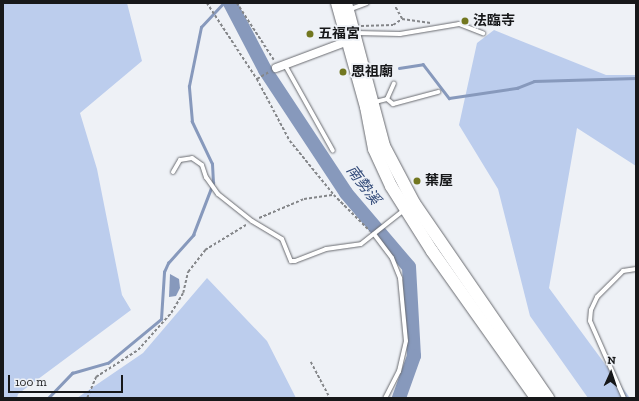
<!DOCTYPE html>
<html>
<head>
<meta charset="utf-8">
<style>
	body { margin:0 }
	#map { position:relative; width:639px; height:401px; overflow:hidden; background:#eef1f6; font-family:"Zilla Slab","Noto Sans TC",serif }
	div>[style] { position:absolute }
	.green>* { inset:0; background:#bccded }
	.water>* { inset:0; background:#8799bc }
	.stream>* { height:2.5px; margin:-1.25px; padding:0 1.25px; transform-origin:1.25px; border-radius:1.25px; background:#8799bc }
	.river>* { height:14px; margin:-7px; padding:0 7px; transform-origin:7px; border-radius:7px; background:#8799bc }
	.path>* { height:1.5px; margin-top:-0.75px; transform-origin:0; background:repeating-linear-gradient(90deg,#848689 0 3px,transparent 0 5px) }
	.roads { filter:drop-shadow(0 0 1px #696b70) drop-shadow(0 0 1px #696b70) }
	.lane>* { height:4px; margin:-2px; padding:0 2px; transform-origin:2px; border-radius:2px; background:#fff }
	.street>* { height:8px; margin:-4px; padding:0 4px; transform-origin:4px; border-radius:4px; background:#fff }
	.secondary>* { height:12px; margin:-6px; padding:0 6px; transform-origin:6px; border-radius:6px; background:#fff }
	.dots>* { width:11px; height:11px; translate:-50% -50%; box-sizing:border-box; border:2px solid #eef1f6; border-radius:50% }
	span { translate:-50% -50%; white-space:nowrap; text-align:center; line-height:1.15; -webkit-text-stroke:3.5px #eef1f6; paint-order:stroke }
	.poi-label { font-size:14px; color:#17181a; font-weight:700 }
	.left { translate:0 -50%; text-align:left }
	.water-label { font-size:15px; color:#314978; font-style:italic }
	.frame { position:absolute; inset:0; border:4px solid #17181a; pointer-events:none }
	.north { position:absolute; left:591px; top:353px; width:40px; height:40px; -webkit-text-stroke:3px #eef1f6; paint-order:stroke; rotate:3deg; font-size:11px; font-weight:700; line-height:16px; text-align:center; color:#17181a }
	.north::after { content:''; display:block; margin:auto; width:14px; height:18px; background:#17181a; clip-path:polygon(50% 0,100% 100%,50% 72%,0 100%) }
	.scale { position:absolute; left:8px; top:375px; width:115px; height:18px; box-sizing:border-box; border:2px solid #17181a; border-top:0; padding-left:5px; font-size:12px; line-height:14px; white-space:nowrap; color:#17181a; -webkit-text-stroke:3px #eef1f6; paint-order:stroke }
</style>
</head>
<body>
<div id="map">
	<div class="green">
		<div style="clip-path:polygon(3px 3px,127px 3px,142px 61px,80px 113px,97px 169px,122px 295px,131px 310px,18px 394px,17px 398px,3px 398px)"></div>
		<div style="clip-path:polygon(494px 30px,606px 75px,636px 75px,636px 166px,577px 128px,549px 288px,630px 398px,588px 398px,530px 316px,498px 189px,459px 125px,477px 43px)"></div>
		<div style="clip-path:polygon(207px 278px,267px 341px,296px 398px,77px 398px,143px 353px)"></div>
	</div>
	<div class="water">
		<div style="clip-path:polygon(170px 274px,179px 279px,180px 288px,176px 296px,169px 297px)"></div>
	</div>
	<div class="stream">
		<div style="left:399px;top:68px;width:24px;rotate:-9deg"></div>
		<div style="left:423px;top:64px;width:43px;rotate:52.6deg"></div>
		<div style="left:449px;top:98px;width:69px;rotate:-8.4deg"></div>
		<div style="left:517px;top:88px;width:18px;rotate:-22deg"></div>
		<div style="left:534px;top:81px;width:102px;rotate:-1.7deg"></div>
		<div style="left:48px;top:398px;width:35px;rotate:-46deg"></div>
		<div style="left:72px;top:373px;width:37px;rotate:-16deg"></div>
		<div style="left:108px;top:363px;width:69px;rotate:-39.7deg"></div>
		<div style="left:161px;top:319px;width:47px;rotate:-86.3deg"></div>
		<div style="left:164px;top:272px;width:10px;rotate:-66deg"></div>
		<div style="left:168px;top:263px;width:38px;rotate:-48deg"></div>
		<div style="left:193px;top:235px;width:56px;rotate:-69deg"></div>
		<div style="left:213px;top:183px;width:19px;rotate:-93deg"></div>
		<div style="left:212px;top:164px;width:47px;rotate:-115.5deg"></div>
		<div style="left:192px;top:122px;width:36px;rotate:-95deg"></div>
		<div style="left:189px;top:86px;width:60px;rotate:-78.5deg"></div>
		<div style="left:201px;top:27px;width:33px;rotate:-47deg"></div>
	</div>
	<div class="river">
		<div style="left:230px;top:3px;width:76px;rotate:62.4deg"></div>
		<div style="left:265px;top:70px;width:147px;rotate:56.6deg"></div>
		<div style="left:346px;top:193px;width:97px;rotate:49.6deg"></div>
		<div style="left:409px;top:267px;width:89px;rotate:86.8deg"></div>
		<div style="left:414px;top:356px;width:45px;rotate:109.7deg"></div>
	</div>
	<div class="path">
		<div style="left:207px;top:3px;width:91px;rotate:56.7deg"></div>
		<div style="left:257px;top:79px;width:70px;rotate:62deg"></div>
		<div style="left:290px;top:141px;width:70px;rotate:50.8deg"></div>
		<div style="left:237px;top:3px;width:68px;rotate:57deg"></div>
		<div style="left:402px;top:19px;width:29px;rotate:8deg"></div>
		<div style="left:361px;top:26px;width:32px;rotate:-2deg"></div>
		<div style="left:393px;top:25px;width:11px;rotate:-34deg"></div>
		<div style="left:402px;top:19px;width:14px;rotate:-120deg"></div>
		<div style="left:257px;top:79px;width:14px;rotate:-30deg"></div>
		<div style="left:259px;top:218px;width:49px;rotate:-22.9deg"></div>
		<div style="left:304px;top:199px;width:30px;rotate:-8deg"></div>
		<div style="left:334px;top:195px;width:51px;rotate:45deg"></div>
		<div style="left:311px;top:362px;width:41px;rotate:62.2deg"></div>
		<div style="left:87px;top:398px;width:23px;rotate:-67deg"></div>
		<div style="left:96px;top:377px;width:50px;rotate:-32.7deg"></div>
		<div style="left:138px;top:350px;width:50px;rotate:-48.3deg"></div>
		<div style="left:171px;top:313px;width:23px;rotate:-59deg"></div>
		<div style="left:183px;top:293px;width:22px;rotate:-77deg"></div>
		<div style="left:188px;top:272px;width:28px;rotate:-52deg"></div>
		<div style="left:205px;top:250px;width:48px;rotate:-31.4deg"></div>
	</div>
	<div class="roads">
		<div class="lane">
			<div style="left:348px;top:10px;width:20px;rotate:-20deg"></div>
			<div style="left:356px;top:33px;width:44px;rotate:1.3deg"></div>
			<div style="left:400px;top:34px;width:60px;rotate:-9.6deg"></div>
			<div style="left:459px;top:24px;width:26px;rotate:21deg"></div>
			<div style="left:285px;top:65px;width:98px;rotate:60.8deg"></div>
			<div style="left:387px;top:99px;width:17px;rotate:-66deg"></div>
			<div style="left:375px;top:102px;width:12px;rotate:-14deg"></div>
			<div style="left:387px;top:99px;width:8px;rotate:40deg"></div>
			<div style="left:393px;top:104px;width:47px;rotate:-14.9deg"></div>
			<div style="left:173px;top:172px;width:14px;rotate:-60deg"></div>
			<div style="left:180px;top:160px;width:12px;rotate:-9deg"></div>
			<div style="left:192px;top:158px;width:12px;rotate:35deg"></div>
			<div style="left:202px;top:165px;width:13px;rotate:72deg"></div>
			<div style="left:206px;top:177px;width:21px;rotate:55deg"></div>
			<div style="left:218px;top:194px;width:43px;rotate:38.5deg"></div>
			<div style="left:252px;top:221px;width:35px;rotate:31deg"></div>
			<div style="left:282px;top:239px;width:24px;rotate:68deg"></div>
			<div style="left:291px;top:261px;width:4px"></div>
			<div style="left:295px;top:261px;width:33px;rotate:-21deg"></div>
			<div style="left:326px;top:249px;width:35px;rotate:-8deg"></div>
			<div style="left:361px;top:244px;width:55px;rotate:-38.3deg"></div>
			<div style="left:374px;top:234px;width:30px;rotate:53deg"></div>
			<div style="left:392px;top:258px;width:22px;rotate:68deg"></div>
			<div style="left:400px;top:278px;width:63px;rotate:84.6deg"></div>
			<div style="left:406px;top:341px;width:31px;rotate:103deg"></div>
			<div style="left:399px;top:371px;width:30px;rotate:117deg"></div>
			<div style="left:624px;top:398px;width:84px;rotate:-113.8deg"></div>
			<div style="left:590px;top:321px;width:11px;rotate:-85deg"></div>
			<div style="left:591px;top:310px;width:14px;rotate:-65deg"></div>
			<div style="left:597px;top:297px;width:37px;rotate:-45deg"></div>
			<div style="left:623px;top:271px;width:13px;rotate:-9deg"></div>
		</div>
		<div class="street">
			<div style="left:276px;top:68px;width:77px;rotate:-20.6deg"></div>
		</div>
		<div class="secondary">
			<div style="left:337px;top:3px;width:108px;rotate:74.4deg"></div>
			<div style="left:366px;top:107px;width:43px;rotate:79.2deg"></div>
			<div style="left:374px;top:149px;width:41px;rotate:65.3deg"></div>
			<div style="left:391px;top:186px;width:77px;rotate:57.8deg"></div>
			<div style="left:432px;top:251px;width:180px;rotate:54.7deg"></div>
			<div style="left:346px;top:3px;width:148px;rotate:75.1deg"></div>
			<div style="left:384px;top:146px;width:64px;rotate:62.2deg"></div>
			<div style="left:414px;top:203px;width:237px;rotate:55.5deg"></div>
		</div>
	</div>
	<div class="dots">
		<div style="left:465px;top:21px;background:#727720"></div>
		<div style="left:310px;top:34px;background:#727720"></div>
		<div style="left:343px;top:72px;background:#727720"></div>
		<div style="left:417px;top:181px;background:#727720"></div>
	</div>
	<div class="poi-label">
		<span class="left" style="left:473px;top:21px">法臨寺</span>
		<span class="left" style="left:318px;top:34px">五福宮</span>
		<span class="left" style="left:351px;top:72px">恩祖廟</span>
		<span class="left" style="left:425px;top:181px">葉屋</span>
	</div>
	<div class="water-label">
		<span style="left:363px;top:185px;rotate:53deg">南勢溪</span>
	</div>
	<div class="frame"></div>
	<div class="north">N</div>
	<div class="scale">100 m</div>
</div>
</body>
</html>
